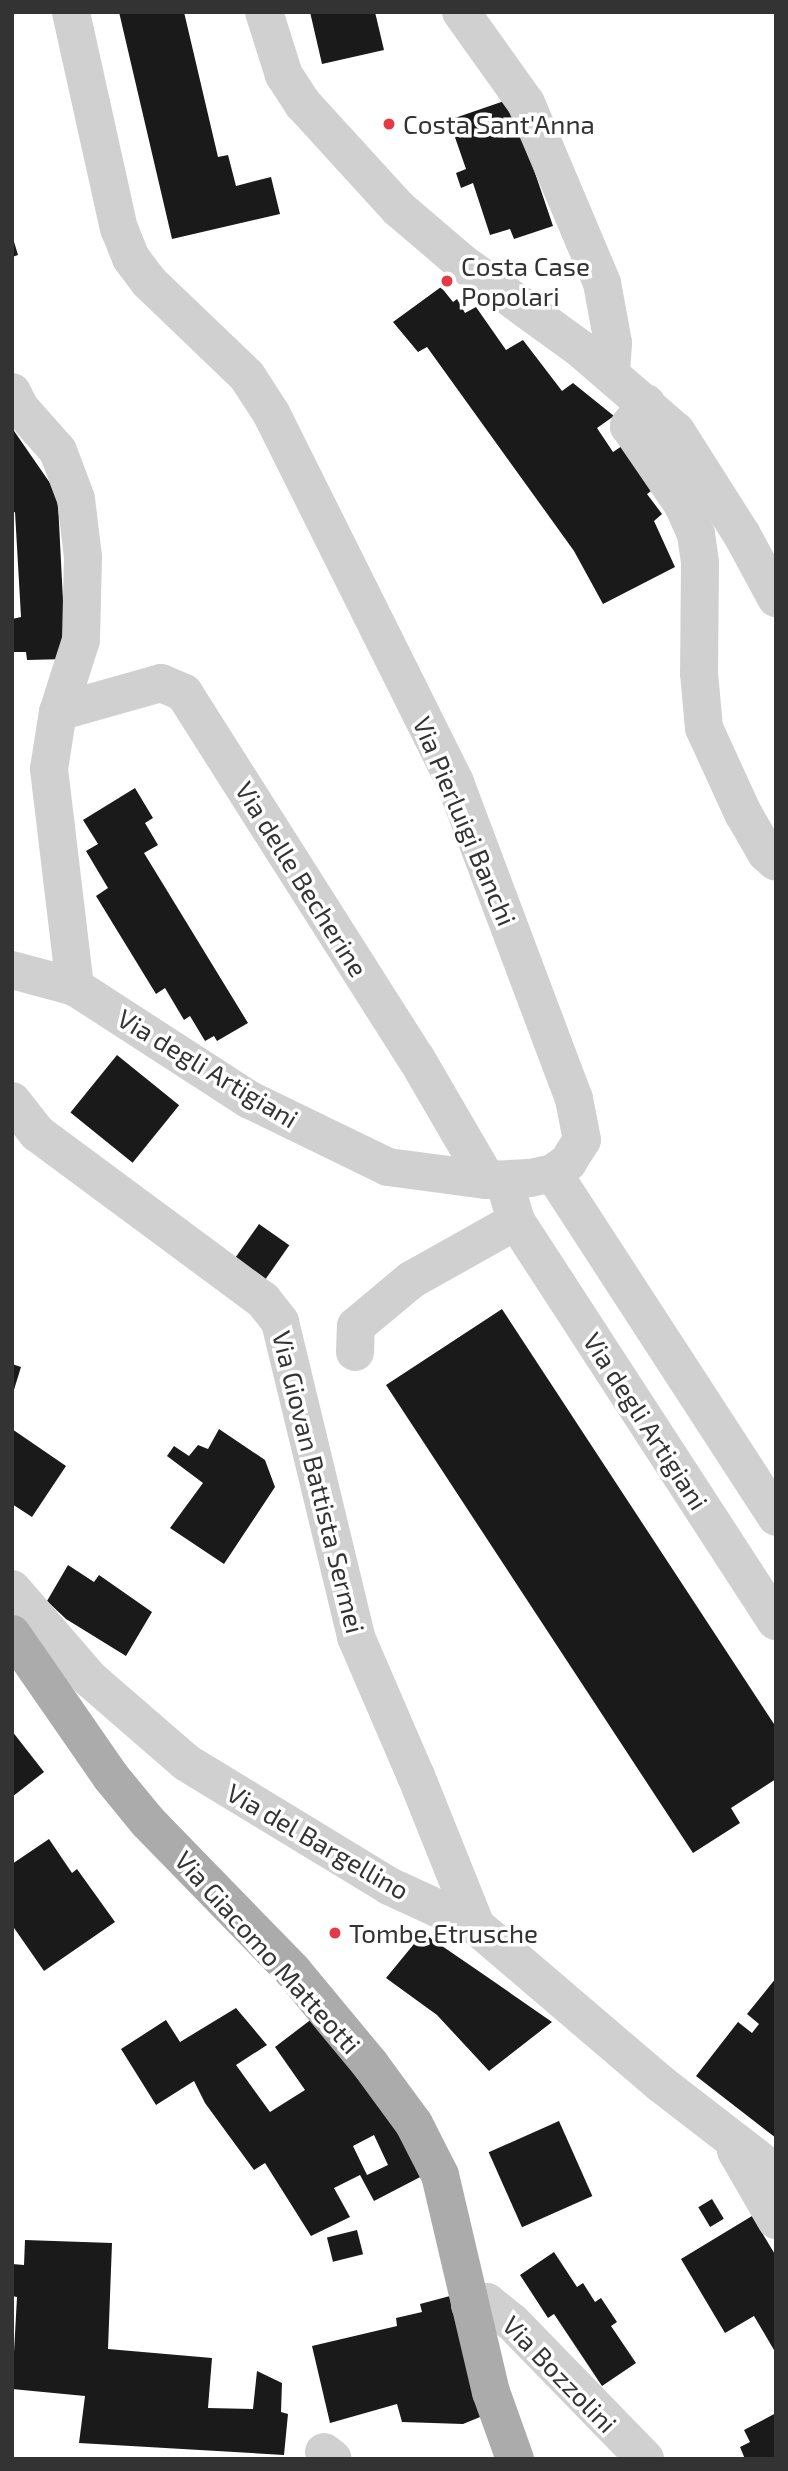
<!DOCTYPE html>
<html>
<head>
<meta charset="utf-8">
<style>
	body { margin:0 }
	#map { position:relative; width:788px; height:2471px; overflow:hidden; background:#fff; font-family:"Exo 2",sans-serif }
	div>[style] { position:absolute }
	.building>* { inset:0; background:#1a1a1a; transform-origin:0 0 }
	.minor>* { height:38px; margin:-19px; padding:0 19px; transform-origin:19px; border-radius:19px; background:#d0d0d0 }
	.major>* { height:38px; margin:-19px; padding:0 19px; transform-origin:19px; border-radius:19px; background:#ababab }
	.dots>* { width:19px; height:19px; translate:-50% -50%; box-sizing:border-box; border:4px solid #fff; border-radius:50% }
	span { translate:-50% -50%; white-space:nowrap; text-align:center; line-height:1.15; -webkit-text-stroke:7px #fff; paint-order:stroke }
	.poi-label { font-size:26px; color:#333 }
	.left { translate:0 -50%; text-align:left }
	.street-label { font-size:26px; color:#333 }
	.frame { position:absolute; inset:0; border:14px solid #333; pointer-events:none }
</style>
</head>
<body>
<div id="map">
	<div class="building">
		<div style="clip-path:polygon(119px 12px,184px 12px,218px 157px,228px 155px,236px 186px,271px 177px,280px 214px,172px 239px)"></div>
		<div style="clip-path:polygon(310px 12px,375px 12px,384px 50px,322px 64px)"></div>
		<div style="clip-path:polygon(510px 99px,553px 226px,514px 239px,510px 229px,490px 235px,473px 183px,461px 188px,456px 173px,466px 169px,449px 120px)"></div>
		<div style="clip-path:polygon(12px 235px,18px 255px,12px 257px)"></div>
		<div style="clip-path:polygon(441px 287px,453px 302px,457px 299px,465px 313px,476px 307px,506px 350px,523px 340px,562px 391px,573px 383px,614px 416px,597px 428px,613px 452px,628px 442px,659px 485px,647px 494px,662px 514px,654px 521px,675px 567px,603px 604px,574px 551px,427px 347px,418px 352px,393px 322px)"></div>
		<div style="clip-path:polygon(12px 428px,50px 483px,58px 503px,66px 659px,27px 660px,26px 652px,12px 652px,12px 619px,21px 617px,15px 512px,12px 513px)"></div>
		<div style="clip-path:polygon(135px 788px,153px 818px,145px 823px,158px 845px,144px 853px,248px 1023px,217px 1041px,214px 1036px,205px 1041px,190px 1016px,184px 1020px,165px 988px,156px 994px,96px 896px,108px 888px,86px 851px,98px 844px,83px 820px)"></div>
		<div style="left:117px;top:1055px;width:80px;height:74px;rotate:39deg"></div>
		<div style="left:259px;top:1224px;width:37px;height:45px;rotate:35deg"></div>
		<div style="clip-path:polygon(502px 1309px,776px 1727px,776px 1779px,731px 1808px,740px 1823px,693px 1853px,386px 1385px)"></div>
		<div style="clip-path:polygon(12px 1364px,21px 1367px,13px 1393px,12px 1393px)"></div>
		<div style="clip-path:polygon(12px 1429px,66px 1466px,32px 1517px,12px 1504px)"></div>
		<div style="clip-path:polygon(219px 1429px,265px 1460px,275px 1487px,224px 1564px,170px 1528px,203px 1483px,167px 1456px,174px 1446px,189px 1456px,198px 1445px,208px 1449px)"></div>
		<div style="clip-path:polygon(68px 1565px,94px 1582px,99px 1575px,152px 1612px,126px 1656px,66px 1619px,47px 1601px)"></div>
		<div style="clip-path:polygon(12px 1731px,44px 1772px,12px 1797px)"></div>
		<div style="clip-path:polygon(49px 1839px,72px 1873px,77px 1869px,115px 1922px,44px 1971px,12px 1925px,12px 1864px)"></div>
		<div style="clip-path:polygon(423px 1933px,480px 1972px,552px 2022px,489px 2071px,437px 2015px,386px 1978px)"></div>
		<div style="clip-path:polygon(776px 1978px,776px 2138px,696px 2076px,738px 2022px,752px 2033px,759px 2024px,747px 2014px)"></div>
		<div style="clip-path:polygon(evenodd,236px 2008px,267px 2045px,236px 2065px,270px 2112px,305px 2090px,275px 2047px,313px 2018px,388px 2110px,426px 2174px,374px 2201px,360px 2175px,334px 2188px,350px 2217px,311px 2236px,265px 2163px,254px 2170px,205px 2103px,194px 2081px,156px 2105px,121px 2049px,166px 2020px,180px 2042px,236px 2008px,374px 2135px,388px 2165px,367px 2175px,353px 2146px,374px 2135px)"></div>
		<div style="left:559px;top:2121px;width:82px;height:77px;rotate:66deg"></div>
		<div style="left:712px;top:2199px;width:23px;height:16px;rotate:59deg"></div>
		<div style="clip-path:polygon(752px 2216px,776px 2256px,774px 2350px,754px 2316px,725px 2333px,681px 2259px)"></div>
		<div style="left:357px;top:2230px;width:25px;height:31px;rotate:76deg"></div>
		<div style="clip-path:polygon(25px 2240px,112px 2243px,108px 2349px,212px 2358px,208px 2408px,253px 2409px,257px 2371px,282px 2383px,281px 2412px,288px 2414px,284px 2455px,79px 2443px,85px 2396px,12px 2389px,17px 2297px,12px 2296px,12px 2264px,24px 2265px)"></div>
		<div style="clip-path:polygon(554px 2252px,577px 2287px,583px 2283px,595px 2302px,601px 2298px,617px 2322px,611px 2326px,636px 2363px,602px 2386px,554px 2314px,548px 2318px,520px 2275px)"></div>
		<div style="clip-path:polygon(450px 2296px,485px 2415px,463px 2424px,402px 2422px,397px 2404px,330px 2423px,312px 2346px,397px 2326px,396px 2318px,422px 2312px,420px 2304px)"></div>
		<div style="clip-path:polygon(776px 2413px,776px 2459px,745px 2459px,740px 2447px,750px 2442px,744px 2430px)"></div>
	</div>
	<div class="minor">
		<div style="left:264px;top:12px;width:66px;rotate:72.4deg"></div>
		<div style="left:284px;top:75px;width:35px;rotate:57deg"></div>
		<div style="left:303px;top:104px;width:142px;rotate:47.6deg"></div>
		<div style="left:399px;top:209px;width:82px;rotate:40.5deg"></div>
		<div style="left:461px;top:262px;width:150px;rotate:36deg"></div>
		<div style="left:582px;top:350px;width:124px;rotate:40.8deg"></div>
		<div style="left:676px;top:431px;width:123px;rotate:57.6deg"></div>
		<div style="left:742px;top:535px;width:72px;rotate:61.6deg"></div>
		<div style="left:461px;top:12px;width:112px;rotate:54.5deg"></div>
		<div style="left:526px;top:103px;width:195px;rotate:67.1deg"></div>
		<div style="left:602px;top:283px;width:61px;rotate:79.6deg"></div>
		<div style="left:613px;top:343px;width:31px;rotate:94deg"></div>
		<div style="left:12px;top:392px;width:18px;rotate:63deg"></div>
		<div style="left:20px;top:408px;width:57px;rotate:48.5deg"></div>
		<div style="left:58px;top:451px;width:51px;rotate:69.4deg"></div>
		<div style="left:76px;top:499px;width:58px;rotate:83.1deg"></div>
		<div style="left:83px;top:557px;width:83px;rotate:91.4deg"></div>
		<div style="left:81px;top:640px;width:76px;rotate:107.7deg"></div>
		<div style="left:58px;top:712px;width:58px;rotate:99deg"></div>
		<div style="left:49px;top:769px;width:220px;rotate:83.2deg"></div>
		<div style="left:646px;top:403px;width:29px;rotate:126deg"></div>
		<div style="left:629px;top:426px;width:96px;rotate:55.6deg"></div>
		<div style="left:683px;top:505px;width:32px;rotate:66deg"></div>
		<div style="left:696px;top:534px;width:29px;rotate:82deg"></div>
		<div style="left:700px;top:563px;width:110px;rotate:90.5deg"></div>
		<div style="left:699px;top:673px;width:55px;rotate:84.8deg"></div>
		<div style="left:704px;top:728px;width:94px;rotate:65.4deg"></div>
		<div style="left:743px;top:813px;width:46px;rotate:60.1deg"></div>
		<div style="left:766px;top:853px;width:13px;rotate:42deg"></div>
		<div style="left:58px;top:712px;width:107px;rotate:-15.7deg"></div>
		<div style="left:161px;top:683px;width:25px;rotate:23deg"></div>
		<div style="left:184px;top:693px;width:432px;rotate:57.6deg"></div>
		<div style="left:416px;top:1058px;width:141px;rotate:59.8deg"></div>
		<div style="left:12px;top:970px;width:65px;rotate:15.1deg"></div>
		<div style="left:75px;top:987px;width:208px;rotate:32.9deg"></div>
		<div style="left:250px;top:1100px;width:153px;rotate:25.9deg"></div>
		<div style="left:388px;top:1167px;width:100px;rotate:7.5deg"></div>
		<div style="left:487px;top:1180px;width:43px;rotate:-2.7deg"></div>
		<div style="left:530px;top:1178px;width:24px;rotate:-12deg"></div>
		<div style="left:553px;top:1173px;width:19px;rotate:-36deg"></div>
		<div style="left:568px;top:1162px;width:26px;rotate:-58deg"></div>
		<div style="left:582px;top:1140px;width:42px;rotate:-101deg"></div>
		<div style="left:574px;top:1099px;width:339px;rotate:-110.6deg"></div>
		<div style="left:455px;top:782px;width:412px;rotate:-116.5deg"></div>
		<div style="left:271px;top:413px;width:44px;rotate:-123deg"></div>
		<div style="left:247px;top:376px;width:136px;rotate:-136.2deg"></div>
		<div style="left:149px;top:282px;width:30px;rotate:-127deg"></div>
		<div style="left:131px;top:258px;width:31px;rotate:-112deg"></div>
		<div style="left:119px;top:229px;width:222px;rotate:-102.5deg"></div>
		<div style="left:12px;top:1101px;width:41px;rotate:52deg"></div>
		<div style="left:37px;top:1133px;width:281px;rotate:36.5deg"></div>
		<div style="left:263px;top:1300px;width:28px;rotate:52deg"></div>
		<div style="left:280px;top:1322px;width:324px;rotate:76.4deg"></div>
		<div style="left:356px;top:1637px;width:151px;rotate:66.7deg"></div>
		<div style="left:416px;top:1776px;width:162px;rotate:68.2deg"></div>
		<div style="left:553px;top:1173px;width:410px;rotate:57deg"></div>
		<div style="left:504px;top:1180px;width:43px;rotate:73.7deg"></div>
		<div style="left:516px;top:1221px;width:477px;rotate:57deg"></div>
		<div style="left:355px;top:1352px;width:26px;rotate:-88deg"></div>
		<div style="left:356px;top:1326px;width:72px;rotate:-39.9deg"></div>
		<div style="left:411px;top:1280px;width:120px;rotate:-29.3deg"></div>
		<div style="left:12px;top:1589px;width:119px;rotate:49.1deg"></div>
		<div style="left:90px;top:1679px;width:128px;rotate:40.9deg"></div>
		<div style="left:187px;top:1763px;width:237px;rotate:31.3deg"></div>
		<div style="left:389px;top:1886px;width:96px;rotate:24.7deg"></div>
		<div style="left:476px;top:1926px;width:243px;rotate:40.5deg"></div>
		<div style="left:661px;top:2084px;width:145px;rotate:37.7deg"></div>
		<div style="left:736px;top:2151px;width:80px;rotate:59.9deg"></div>
		<div style="left:470px;top:2305px;width:17px;rotate:-10deg"></div>
		<div style="left:487px;top:2302px;width:32px;rotate:39deg"></div>
		<div style="left:512px;top:2322px;width:191px;rotate:45.8deg"></div>
		<div style="left:324px;top:2452px;width:11px;rotate:38deg"></div>
	</div>
	<div class="major">
		<div style="left:12px;top:1634px;width:174px;rotate:55.3deg"></div>
		<div style="left:111px;top:1777px;width:58px;rotate:50.6deg"></div>
		<div style="left:148px;top:1822px;width:208px;rotate:45.8deg"></div>
		<div style="left:293px;top:1971px;width:121px;rotate:50.4deg"></div>
		<div style="left:370px;top:2064px;width:74px;rotate:53.7deg"></div>
		<div style="left:414px;top:2124px;width:57px;rotate:63deg"></div>
		<div style="left:440px;top:2175px;width:223px;rotate:76.8deg"></div>
		<div style="left:491px;top:2392px;width:71px;rotate:70.3deg"></div>
	</div>
	<div class="dots">
		<div style="left:389px;top:124px;background:#e63946"></div>
		<div style="left:447px;top:281px;background:#e63946"></div>
		<div style="left:335px;top:1933px;background:#e63946"></div>
	</div>
	<div class="poi-label">
		<span class="left" style="left:403px;top:124px">Costa Sant'Anna</span>
		<span class="left" style="left:461px;top:281px">Costa Case<br>Popolari</span>
		<span class="left" style="left:349px;top:1933px">Tombe Etrusche</span>
	</div>
	<div class="street-label">
		<span style="left:465px;top:821px;rotate:67deg">Via Pierluigi Banchi</span>
		<span style="left:302px;top:879px;rotate:58deg">Via delle Becherine</span>
		<span style="left:208px;top:1068px;rotate:31deg">Via degli Artigiani</span>
		<span style="left:646px;top:1421px;rotate:57deg">Via degli Artigiani</span>
		<span style="left:319px;top:1482px;rotate:76deg">Via Giovan Battista Sermei</span>
		<span style="left:318px;top:1841px;rotate:30deg">Via del Bargellino</span>
		<span style="left:268px;top:1952px;rotate:48deg">Via Giacomo Matteotti</span>
		<span style="left:560px;top:2374px;rotate:46deg">Via Bozzolini</span>
	</div>
	<div class="frame"></div>
</div>
</body>
</html>
